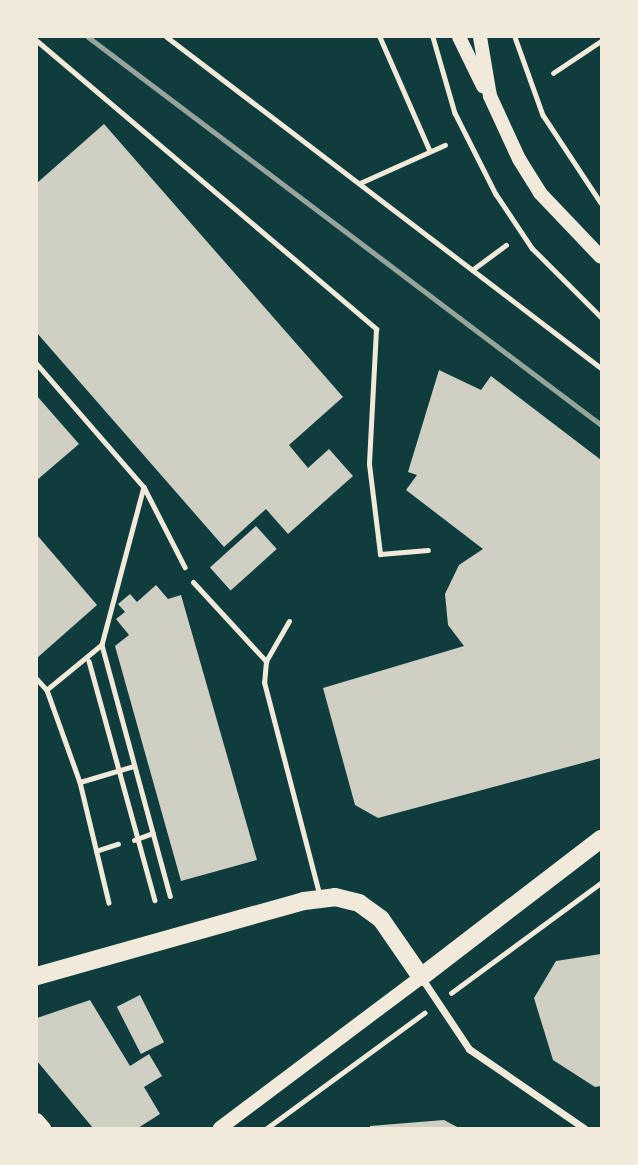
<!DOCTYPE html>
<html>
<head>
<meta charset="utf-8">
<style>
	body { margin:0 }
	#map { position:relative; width:638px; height:1165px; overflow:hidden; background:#0f3d3e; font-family:"Fira Sans",sans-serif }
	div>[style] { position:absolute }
	.building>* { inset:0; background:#cfcfc3; transform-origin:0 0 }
	.path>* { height:4.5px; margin:-2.25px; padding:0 2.25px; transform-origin:2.25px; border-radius:2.25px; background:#f1e9da }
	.service>* { height:5px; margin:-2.5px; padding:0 2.5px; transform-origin:2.5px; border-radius:2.5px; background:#f1e9da }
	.minor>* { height:7px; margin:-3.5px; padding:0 3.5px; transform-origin:3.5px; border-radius:3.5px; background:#f1e9da }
	.secondary>* { height:14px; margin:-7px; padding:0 7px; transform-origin:7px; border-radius:7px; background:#f1e9da }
	.primary>* { height:18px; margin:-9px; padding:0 9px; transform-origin:9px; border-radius:9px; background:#f1e9da }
	.rail>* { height:5px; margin:-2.5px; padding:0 2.5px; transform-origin:2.5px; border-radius:2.5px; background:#97a49c }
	span { translate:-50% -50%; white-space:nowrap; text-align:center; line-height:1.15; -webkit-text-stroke:5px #f1e9da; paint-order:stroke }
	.frame { position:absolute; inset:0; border:38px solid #f1e9da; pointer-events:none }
</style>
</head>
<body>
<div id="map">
	<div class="building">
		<div style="clip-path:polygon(104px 124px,343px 397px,289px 445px,308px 468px,329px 449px,353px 476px,288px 534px,266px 509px,224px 547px,37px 333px,37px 183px)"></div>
		<div style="clip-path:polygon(439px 370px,481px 390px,491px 376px,601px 460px,601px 758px,378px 818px,355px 805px,323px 688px,464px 646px,448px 625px,445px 594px,459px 565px,483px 549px,406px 490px,417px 475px,408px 472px)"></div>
		<div style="clip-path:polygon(37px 396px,79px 444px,37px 480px)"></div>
		<div style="left:256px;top:526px;width:31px;height:62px;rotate:48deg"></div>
		<div style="clip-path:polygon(37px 535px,97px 605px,37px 658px)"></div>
		<div style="clip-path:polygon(156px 585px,168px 599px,181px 595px,257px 860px,181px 881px,115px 646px,129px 635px,116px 619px,125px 612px,118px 604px,130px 594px,137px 602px)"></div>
		<div style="clip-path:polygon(601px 954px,601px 1086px,595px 1087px,553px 1060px,534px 998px,556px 961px)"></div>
		<div style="left:140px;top:995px;width:53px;height:26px;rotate:63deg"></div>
		<div style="clip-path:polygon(90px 1000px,130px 1066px,149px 1054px,162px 1076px,144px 1087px,160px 1114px,138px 1128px,93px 1128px,37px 1061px,37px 1018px)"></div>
		<div style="clip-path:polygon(444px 1120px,459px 1128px,370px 1128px,370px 1126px)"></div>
	</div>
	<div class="path">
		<div style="left:167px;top:37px;width:546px;rotate:37.33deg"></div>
		<div style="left:380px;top:37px;width:124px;rotate:66.3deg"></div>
		<div style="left:433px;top:37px;width:79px;rotate:73.9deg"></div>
		<div style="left:455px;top:113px;width:91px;rotate:63.2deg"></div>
		<div style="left:496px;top:194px;width:65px;rotate:56.3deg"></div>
		<div style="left:532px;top:248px;width:98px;rotate:45deg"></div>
		<div style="left:515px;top:37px;width:83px;rotate:70.3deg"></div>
		<div style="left:543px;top:115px;width:105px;rotate:56.6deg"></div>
		<div style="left:553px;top:73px;width:58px;rotate:-33.7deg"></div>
		<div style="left:360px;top:183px;width:93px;rotate:-24.1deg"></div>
		<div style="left:472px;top:270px;width:42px;rotate:-36.3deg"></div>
		<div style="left:37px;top:364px;width:163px;rotate:49deg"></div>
		<div style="left:144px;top:487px;width:163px;rotate:104.9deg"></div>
		<div style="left:102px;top:645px;width:71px;rotate:140.7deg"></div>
		<div style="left:144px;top:487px;width:90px;rotate:62.9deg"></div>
		<div style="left:102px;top:645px;width:260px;rotate:74.8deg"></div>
		<div style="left:89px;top:661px;width:248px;rotate:74.6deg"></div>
		<div style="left:37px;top:679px;width:15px;rotate:48deg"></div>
		<div style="left:47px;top:690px;width:98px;rotate:70.3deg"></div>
		<div style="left:80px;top:782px;width:124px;rotate:76.5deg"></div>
		<div style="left:80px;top:782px;width:56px;rotate:-16.5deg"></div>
		<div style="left:134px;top:840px;width:20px;rotate:-20deg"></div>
		<div style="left:96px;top:851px;width:23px;rotate:-18deg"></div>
		<div style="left:451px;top:993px;width:186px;rotate:-36.3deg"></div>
		<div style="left:267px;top:1128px;width:195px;rotate:-36.2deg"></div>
	</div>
	<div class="service">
		<div style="left:37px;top:41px;width:445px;rotate:40.3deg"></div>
		<div style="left:376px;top:329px;width:135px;rotate:93deg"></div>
		<div style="left:369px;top:464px;width:91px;rotate:83deg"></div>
		<div style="left:380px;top:554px;width:48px;rotate:-4.8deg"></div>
		<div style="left:193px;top:582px;width:108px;rotate:47.3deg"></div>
		<div style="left:289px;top:621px;width:46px;rotate:119.9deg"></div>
		<div style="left:266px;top:661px;width:21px;rotate:95deg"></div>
		<div style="left:264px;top:682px;width:222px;rotate:75.4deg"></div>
	</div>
	<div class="minor">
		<div style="left:421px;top:977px;width:87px;rotate:56.3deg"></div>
		<div style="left:469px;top:1049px;width:140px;rotate:34.5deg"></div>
	</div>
	<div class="secondary">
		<div style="left:459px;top:37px;width:55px;rotate:63.9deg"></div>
		<div style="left:480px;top:37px;width:60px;rotate:80.4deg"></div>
		<div style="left:490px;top:96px;width:69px;rotate:65.3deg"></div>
		<div style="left:519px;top:159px;width:40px;rotate:58deg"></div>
		<div style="left:540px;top:193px;width:88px;rotate:46.4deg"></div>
		<div style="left:37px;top:1120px;width:11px;rotate:49deg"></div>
		<div style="left:220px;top:1128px;width:251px;rotate:-36.9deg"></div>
	</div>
	<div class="primary">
		<div style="left:37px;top:976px;width:277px;rotate:-15.7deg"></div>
		<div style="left:304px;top:901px;width:31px;rotate:-7deg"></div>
		<div style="left:335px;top:897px;width:25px;rotate:14deg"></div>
		<div style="left:359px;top:903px;width:27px;rotate:36deg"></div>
		<div style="left:381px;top:919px;width:70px;rotate:55.4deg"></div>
		<div style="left:421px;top:977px;width:227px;rotate:-37.5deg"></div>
	</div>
	<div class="rail">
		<div style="left:88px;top:37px;width:643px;rotate:37.1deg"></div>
	</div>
	<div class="frame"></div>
</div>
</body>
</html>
